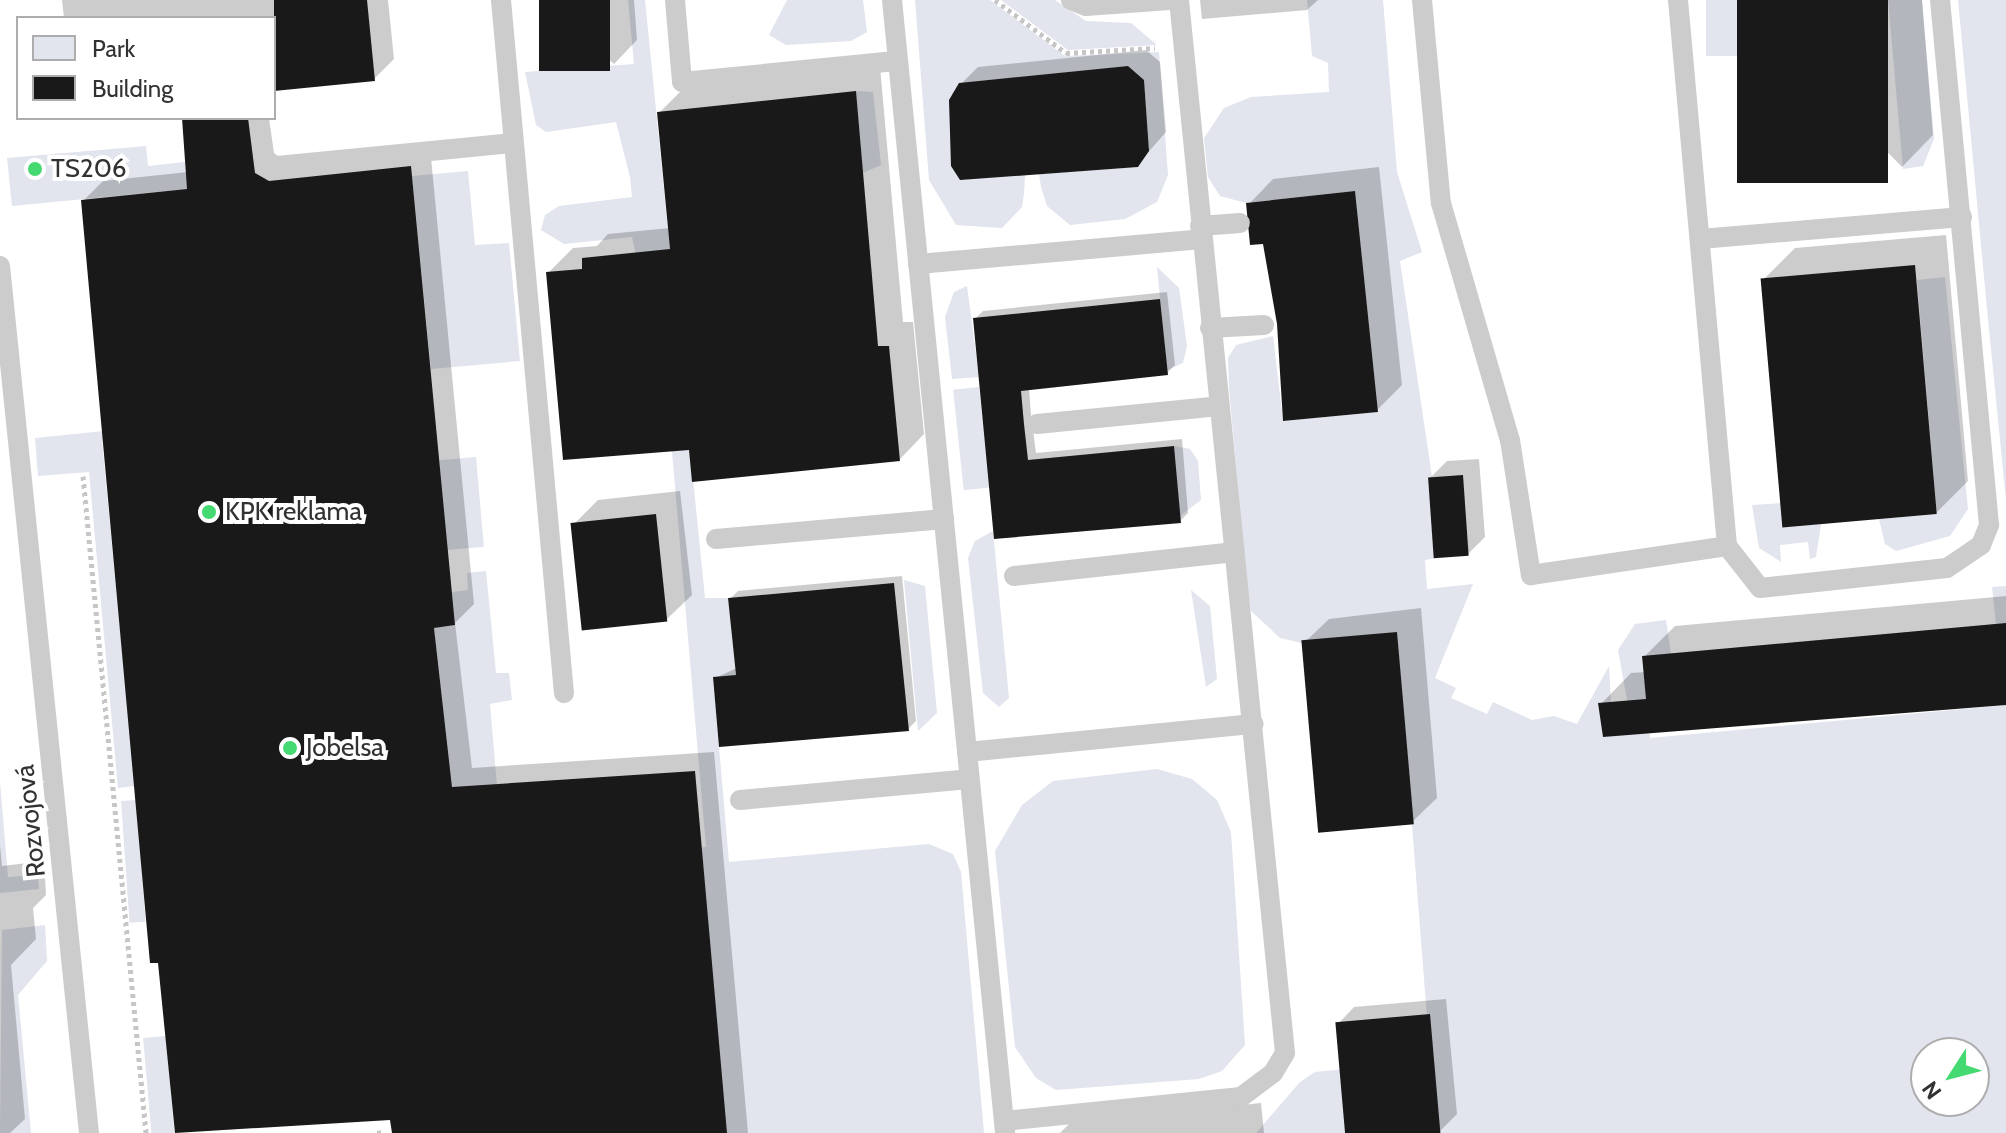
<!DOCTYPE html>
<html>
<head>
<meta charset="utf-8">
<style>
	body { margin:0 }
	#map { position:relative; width:2006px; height:1133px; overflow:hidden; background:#fff; font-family:Cabin,sans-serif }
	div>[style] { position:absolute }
	.green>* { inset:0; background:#e2e4ee; transform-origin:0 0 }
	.shadow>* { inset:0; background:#0003 }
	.building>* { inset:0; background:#191919; transform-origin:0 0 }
	.path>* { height:5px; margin-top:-2.5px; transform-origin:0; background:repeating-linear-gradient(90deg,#c6c6c6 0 4px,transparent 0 8px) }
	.service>* { height:20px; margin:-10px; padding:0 10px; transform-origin:10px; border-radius:10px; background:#ccc }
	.dots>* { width:22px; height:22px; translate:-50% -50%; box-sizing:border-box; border:4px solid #fff; border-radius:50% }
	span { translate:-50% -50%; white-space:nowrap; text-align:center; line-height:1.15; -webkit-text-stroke:8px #fff; paint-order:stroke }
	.poi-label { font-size:26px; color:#323232 }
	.left { translate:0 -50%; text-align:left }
	.street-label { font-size:26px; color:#323232 }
	.legend { position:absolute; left:16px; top:16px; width:260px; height:104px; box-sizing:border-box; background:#fff; border:2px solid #adadad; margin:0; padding:10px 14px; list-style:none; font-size:24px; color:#323232 }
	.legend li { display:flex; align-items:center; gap:16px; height:40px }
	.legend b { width:40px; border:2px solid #adadad }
	.north { position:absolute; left:1910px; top:1037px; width:80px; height:80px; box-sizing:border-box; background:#fff; border:2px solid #adadad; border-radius:50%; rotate:234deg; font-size:22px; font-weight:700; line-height:32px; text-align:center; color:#323232 }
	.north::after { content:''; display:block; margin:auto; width:28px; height:36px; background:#45d971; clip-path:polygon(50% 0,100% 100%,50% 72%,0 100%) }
</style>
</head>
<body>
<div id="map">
	<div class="green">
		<div style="clip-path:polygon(628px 0,645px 0,705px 598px,728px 598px,736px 675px,713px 678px,729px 862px,929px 844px,953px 854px,961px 872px,984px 1133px,727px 1133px,463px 883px,434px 628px,455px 625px,452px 592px,468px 590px,467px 573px,486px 571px,496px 673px,509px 673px,512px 700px,490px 704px,504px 867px,706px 847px,668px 405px,632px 237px,564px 244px,541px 230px,545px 215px,559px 206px,632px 197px,630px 177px,616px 122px,546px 132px,536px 125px,525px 72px,634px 64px)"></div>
		<div style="clip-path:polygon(787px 0,863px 0,867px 32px,851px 41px,786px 45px,769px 35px)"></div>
		<div style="clip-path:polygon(915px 0,990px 0,1065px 56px,1159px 52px,1168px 175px,1157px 202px,1125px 219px,1070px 225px,1047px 206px,1041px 187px,1039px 174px,1138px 167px,1149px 151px,1144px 80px,1128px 66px,960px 83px,1025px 175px,1024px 193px,1022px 207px,1002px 228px,956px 225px,929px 180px)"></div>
		<div style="clip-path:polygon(1001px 0,1055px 0,1086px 21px,1131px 23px,1157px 45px,1068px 50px)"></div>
		<div style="clip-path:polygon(evenodd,1307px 0,1383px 0,1397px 172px,1422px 252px,1400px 261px,1432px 477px,1435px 558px,1425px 560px,1427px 589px,1473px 584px,1435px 678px,1456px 688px,1451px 698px,1487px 714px,1493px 702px,1532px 720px,1554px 716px,1577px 724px,1609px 666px,1611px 702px,1599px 704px,1603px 737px,1633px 733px,1618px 650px,1635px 624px,1666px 620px,1671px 654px,1642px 657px,1650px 738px,2006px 705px,2006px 1133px,1436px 1133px,1397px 632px,1302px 643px,1280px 638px,1251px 611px,1246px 579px,1229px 388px,1228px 358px,1236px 345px,1273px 336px,1283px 421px,1378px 412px,1355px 191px,1246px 203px,1220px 196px,1208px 177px,1204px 138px,1224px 108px,1251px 97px,1329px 92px,1328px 63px,1312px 56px,1307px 0,1926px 1053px,1974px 1053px,1974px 1101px,1926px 1101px,1926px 1053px)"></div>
		<div style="left:1706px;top:0;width:31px;height:56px"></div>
		<div style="clip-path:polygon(1888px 0,1922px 0,1934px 139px,1923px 166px,1903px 169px)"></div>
		<div style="clip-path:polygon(1958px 0,2006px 0,2006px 500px,1987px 309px)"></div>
		<div style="clip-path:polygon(856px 91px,873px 92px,881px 165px,863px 173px)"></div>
		<div style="clip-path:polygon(146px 146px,148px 166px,185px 162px,188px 189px,12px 206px,7px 158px)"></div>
		<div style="clip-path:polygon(468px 171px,475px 245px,509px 243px,520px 361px,431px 369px,412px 176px)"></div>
		<div style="clip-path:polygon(1157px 267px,1179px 288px,1187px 346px,1183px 363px,1167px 370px)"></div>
		<div style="clip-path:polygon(1945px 277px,1968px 509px,1950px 536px,1896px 551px,1885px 544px,1879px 519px,1937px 514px,1917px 280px)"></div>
		<div style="clip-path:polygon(967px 286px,979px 377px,952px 379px,945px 317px,954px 292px)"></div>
		<div style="left:979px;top:387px;width:101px;height:26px;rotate:84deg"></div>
		<div style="clip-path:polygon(378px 403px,380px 413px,102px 441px,135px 786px,118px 788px,89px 472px,38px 476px,35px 438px)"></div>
		<div style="clip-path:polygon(1174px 446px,1190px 449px,1198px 461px,1201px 500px,1180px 516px)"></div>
		<div style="left:476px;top:457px;width:90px;height:37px;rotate:85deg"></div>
		<div style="clip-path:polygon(1782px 503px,1784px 527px,1821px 524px,1816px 557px,1810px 559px,1808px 542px,1780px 545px,1781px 562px,1759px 548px,1752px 505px)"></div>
		<div style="clip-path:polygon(993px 531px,1009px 698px,999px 707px,983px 693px,968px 558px,975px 541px)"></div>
		<div style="clip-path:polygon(904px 580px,925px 586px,937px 713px,918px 731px)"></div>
		<div style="clip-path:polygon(2006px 586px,2006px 623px,1996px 624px,1992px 587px)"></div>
		<div style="clip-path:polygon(1191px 590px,1210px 606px,1217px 679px,1206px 687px)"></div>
		<div style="clip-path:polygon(1157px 769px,1192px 779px,1217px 800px,1231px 832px,1245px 1045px,1222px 1071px,1199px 1079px,1056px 1090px,1036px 1078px,1015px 1047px,995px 851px,1022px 805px,1053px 781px)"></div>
		<div style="clip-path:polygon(0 782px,8px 877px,38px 875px,39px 889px,0 893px)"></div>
		<div style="left:137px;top:800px;width:122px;height:16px;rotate:86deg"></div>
		<div style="clip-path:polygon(45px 925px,47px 961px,18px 995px,31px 1133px,0 1133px,2px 930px)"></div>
		<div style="left:166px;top:1036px;width:97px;height:23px;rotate:85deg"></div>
		<div style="clip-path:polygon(1345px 1069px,1351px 1133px,1256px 1133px,1300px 1082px,1315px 1072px)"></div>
	</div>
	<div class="shadow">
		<div style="clip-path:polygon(62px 0,388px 0,394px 59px,374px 79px,274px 89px,274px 18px,64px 18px)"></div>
		<div style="clip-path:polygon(541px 0,634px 0,637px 40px,614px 64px)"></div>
		<div style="clip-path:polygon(1200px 0,1318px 0,1307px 10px,1202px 19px)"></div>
		<div style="clip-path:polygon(1739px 0,1922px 0,1933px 135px,1902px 167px)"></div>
		<div style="clip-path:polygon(1146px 50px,1160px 62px,1166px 132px,1137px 165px,961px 84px,978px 67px)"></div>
		<div style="clip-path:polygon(880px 67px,903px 322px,913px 322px,924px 434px,900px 459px,691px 448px,548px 273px,573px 248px,597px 246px,608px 234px,670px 228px,659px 113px,684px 88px)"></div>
		<div style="clip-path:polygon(183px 118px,269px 118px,274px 153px,283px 160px,430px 147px,474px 604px,455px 623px,472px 768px,714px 752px,748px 1133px,394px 1133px,83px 201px,103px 181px,188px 172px)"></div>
		<div style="clip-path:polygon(1379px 167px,1402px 385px,1377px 410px,1279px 323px,1265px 242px,1249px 204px,1273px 179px)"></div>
		<div style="clip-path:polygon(1946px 235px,1968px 481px,1937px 512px,1764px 279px,1795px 248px)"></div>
		<div style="clip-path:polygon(1167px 292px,1175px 365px,1167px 373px,1029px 388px,1031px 415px,1036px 453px,1182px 439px,1188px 513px,1180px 521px,996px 537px,975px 319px,983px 311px)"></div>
		<div style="clip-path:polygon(1479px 459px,1485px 537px,1468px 554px,1430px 478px,1447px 461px)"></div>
		<div style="clip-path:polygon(680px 491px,692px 595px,667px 619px,573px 525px,598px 500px)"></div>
		<div style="clip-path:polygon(902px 576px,916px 721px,908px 729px,715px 678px,737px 668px,730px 599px,738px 591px)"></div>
		<div style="clip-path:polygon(2006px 596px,2006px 703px,1601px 704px,1631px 673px,1646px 672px,1644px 657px,1675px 626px)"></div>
		<div style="clip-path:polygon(1421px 608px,1437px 798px,1412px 822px,1304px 643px,1329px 619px)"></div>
		<div style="clip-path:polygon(0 845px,2px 866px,44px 861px,46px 895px,33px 908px,36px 939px,11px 965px,25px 1119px,10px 1133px,0 1133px)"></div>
		<div style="clip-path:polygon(1446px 999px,1457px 1114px,1440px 1131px,1353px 1133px,1338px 1024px,1354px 1007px)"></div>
		<div style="clip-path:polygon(1261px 1103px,1264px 1133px,1060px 1133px,1070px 1123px)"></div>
	</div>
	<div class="building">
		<div style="clip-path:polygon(274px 0,367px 0,375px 81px,274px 91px)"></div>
		<div style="left:539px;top:0;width:71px;height:71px"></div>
		<div style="left:1737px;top:0;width:151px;height:183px"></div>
		<div style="clip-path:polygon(1128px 66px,1144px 80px,1149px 151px,1138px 167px,960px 180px,951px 166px,949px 100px,959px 83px)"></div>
		<div style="clip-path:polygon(856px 91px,878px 346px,889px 346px,900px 461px,692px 482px,689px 450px,563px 460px,546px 272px,582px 269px,582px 258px,670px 249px,657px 112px)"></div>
		<div style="clip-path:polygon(182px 118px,248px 118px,255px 173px,269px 181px,411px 166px,455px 625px,434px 628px,452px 787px,695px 771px,727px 1133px,392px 1133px,390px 1120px,175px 1133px,158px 963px,150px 963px,81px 200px,187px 189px)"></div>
		<div style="clip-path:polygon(1355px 191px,1378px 412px,1283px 421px,1277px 324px,1263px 244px,1250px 245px,1246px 203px)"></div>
		<div style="left:1915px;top:265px;width:250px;height:155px;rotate:85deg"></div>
		<div style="clip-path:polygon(1160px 299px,1168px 375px,1021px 391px,1024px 424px,1028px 460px,1174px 446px,1181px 523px,994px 539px,973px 318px)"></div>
		<div style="left:1463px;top:475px;width:81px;height:35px;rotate:86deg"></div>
		<div style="left:656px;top:514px;width:108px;height:86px;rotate:84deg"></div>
		<div style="clip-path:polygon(894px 583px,909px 731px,719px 747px,713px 677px,736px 675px,728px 598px)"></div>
		<div style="clip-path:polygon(2006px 623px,2006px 705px,1603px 737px,1598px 703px,1646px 699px,1642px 656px)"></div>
		<div style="left:1397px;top:632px;width:193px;height:96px;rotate:85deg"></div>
		<div style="left:1430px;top:1014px;width:120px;height:95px;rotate:85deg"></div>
	</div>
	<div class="path">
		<div style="left:995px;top:0;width:89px;rotate:36.7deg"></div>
		<div style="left:1066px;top:53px;width:89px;rotate:-3.2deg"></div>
		<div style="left:83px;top:476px;width:660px;rotate:84.52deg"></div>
		<div style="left:377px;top:1133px;width:7px;rotate:-8deg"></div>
	</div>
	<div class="service">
		<div style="left:501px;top:0;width:696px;rotate:84.81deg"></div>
		<div style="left:675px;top:0;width:82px;rotate:85.1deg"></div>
		<div style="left:682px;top:82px;width:217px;rotate:-5.6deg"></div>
		<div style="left:892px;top:0;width:1139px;rotate:84.3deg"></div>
		<div style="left:1071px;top:0;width:16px;rotate:22deg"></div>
		<div style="left:1086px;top:6px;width:84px;rotate:-4.1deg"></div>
		<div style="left:1422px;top:0;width:204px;rotate:84.7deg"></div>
		<div style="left:1441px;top:203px;width:247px;rotate:73.8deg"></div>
		<div style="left:1510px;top:440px;width:137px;rotate:81.2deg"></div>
		<div style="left:1531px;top:575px;width:198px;rotate:-8.4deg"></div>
		<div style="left:1678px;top:0;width:548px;rotate:84.87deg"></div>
		<div style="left:1727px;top:546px;width:53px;rotate:51.8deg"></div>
		<div style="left:1760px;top:588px;width:188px;rotate:-6.1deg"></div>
		<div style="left:1947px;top:568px;width:41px;rotate:-34.1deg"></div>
		<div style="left:1981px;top:545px;width:22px;rotate:-68deg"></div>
		<div style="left:1989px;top:525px;width:527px;rotate:-95.33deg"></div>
		<div style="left:267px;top:167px;width:247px;rotate:-5.6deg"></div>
		<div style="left:1200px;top:226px;width:40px;rotate:-4.3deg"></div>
		<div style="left:1700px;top:239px;width:263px;rotate:-4.8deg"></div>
		<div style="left:918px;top:264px;width:285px;rotate:-5deg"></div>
		<div style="left:0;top:266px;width:872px;rotate:84.14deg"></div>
		<div style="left:1210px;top:328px;width:54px;rotate:-3.2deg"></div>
		<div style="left:1037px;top:424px;width:183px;rotate:-5.6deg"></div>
		<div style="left:716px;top:539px;width:229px;rotate:-5deg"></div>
		<div style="left:1014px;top:576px;width:222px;rotate:-6.2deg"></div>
		<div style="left:967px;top:752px;width:288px;rotate:-5.6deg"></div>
		<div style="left:740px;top:800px;width:230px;rotate:-5.2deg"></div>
		<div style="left:1004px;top:1121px;width:238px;rotate:-5.8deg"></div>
		<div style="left:1241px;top:1097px;width:40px;rotate:-37deg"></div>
		<div style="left:1273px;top:1073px;width:23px;rotate:-59deg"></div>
		<div style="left:1285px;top:1053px;width:1058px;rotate:-95.75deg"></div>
	</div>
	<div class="dots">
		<div style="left:35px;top:169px;background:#45d971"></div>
		<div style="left:209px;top:512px;background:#45d971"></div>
		<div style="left:290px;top:748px;background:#45d971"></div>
	</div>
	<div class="poi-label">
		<span class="left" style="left:51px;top:169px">TS206</span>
		<span class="left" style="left:225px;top:512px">KPK reklama</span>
		<span class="left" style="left:306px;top:748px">Jobelsa</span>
	</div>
	<div class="street-label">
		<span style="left:31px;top:821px;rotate:-96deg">Rozvojová</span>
	</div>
	<ul class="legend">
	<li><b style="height:22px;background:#e2e4ee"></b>Park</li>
	<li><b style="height:22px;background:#191919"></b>Building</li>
	</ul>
	<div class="north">N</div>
</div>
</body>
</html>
